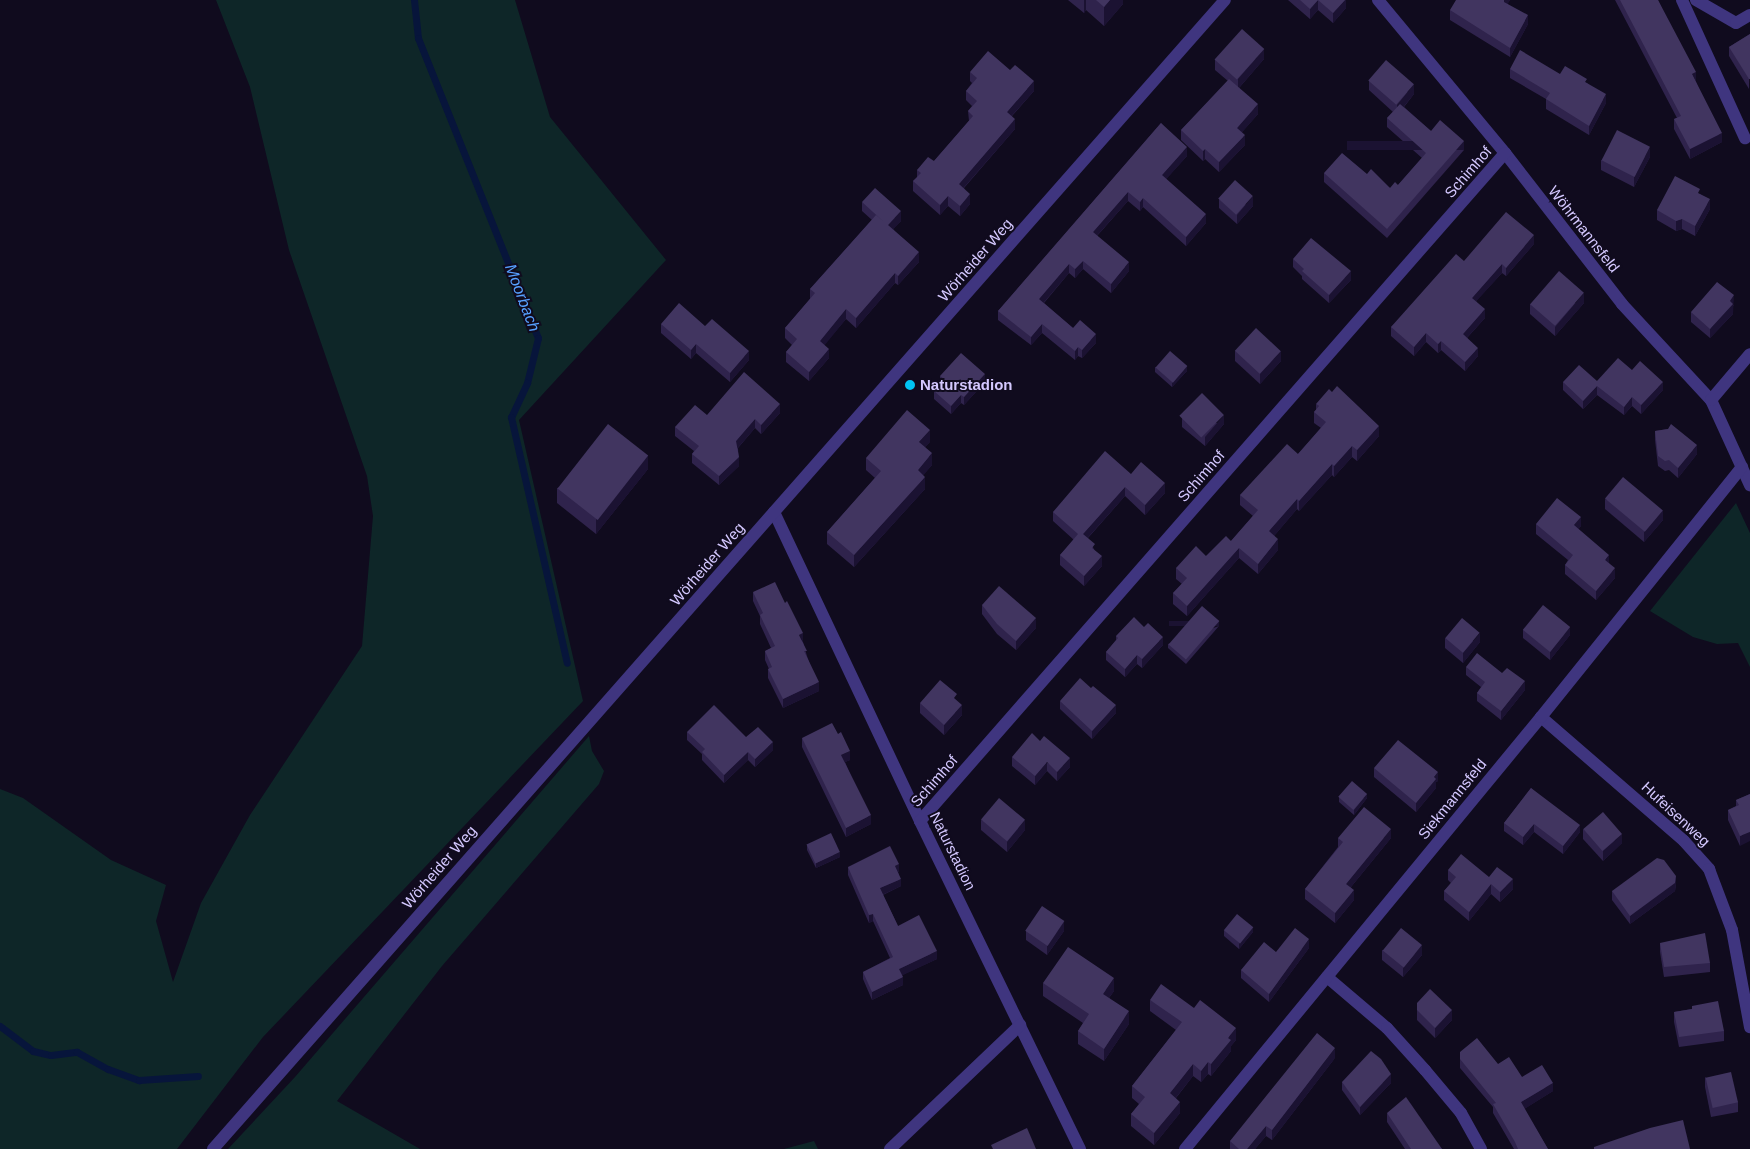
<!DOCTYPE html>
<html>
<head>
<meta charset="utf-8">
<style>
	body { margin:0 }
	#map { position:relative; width:1750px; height:1149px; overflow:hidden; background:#100b1e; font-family:Arial,sans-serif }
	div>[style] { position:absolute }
	.green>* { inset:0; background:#0e2628 }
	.stream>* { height:7px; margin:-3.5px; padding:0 3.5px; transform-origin:3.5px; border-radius:3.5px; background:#07153b }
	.minor>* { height:12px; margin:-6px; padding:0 6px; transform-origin:6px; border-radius:6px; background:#3f357f }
	.wall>* { inset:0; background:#2f234c }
	.shaded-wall>* { inset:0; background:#1b1232; transform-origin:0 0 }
	.building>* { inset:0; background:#413560; transform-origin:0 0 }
	.dots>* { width:14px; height:14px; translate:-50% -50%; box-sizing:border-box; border:2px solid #100b1e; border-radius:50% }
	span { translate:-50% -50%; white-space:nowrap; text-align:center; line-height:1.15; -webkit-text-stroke:4px #100b1e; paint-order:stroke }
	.street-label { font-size:15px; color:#d4c8ff }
	.poi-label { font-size:15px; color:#d4c8ff; font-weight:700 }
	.left { translate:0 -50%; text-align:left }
	.water-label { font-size:16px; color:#56a0ff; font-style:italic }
</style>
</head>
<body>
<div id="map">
	<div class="green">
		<div style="clip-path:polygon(216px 0,515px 0,550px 117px,666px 260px,519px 420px,583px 701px,263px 1037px,177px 1149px,0 1149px,0 789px,23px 798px,111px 860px,166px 885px,156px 921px,173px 982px,201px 903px,250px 815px,362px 646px,373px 516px,367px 476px,289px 250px,250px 87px)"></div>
		<div style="clip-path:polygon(1736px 503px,1750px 533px,1750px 667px,1738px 643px,1717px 644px,1693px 637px,1650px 611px)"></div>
		<div style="clip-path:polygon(589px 736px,592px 751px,604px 771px,599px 784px,442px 966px,337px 1101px,420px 1149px,228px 1149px,295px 1077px)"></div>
		<div style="clip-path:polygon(814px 1141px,818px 1149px,784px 1149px)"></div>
	</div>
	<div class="stream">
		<div style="left:414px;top:0;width:38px;rotate:84deg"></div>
		<div style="left:418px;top:38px;width:323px;rotate:68.2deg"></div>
		<div style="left:538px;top:338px;width:46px;rotate:103.7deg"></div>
		<div style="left:527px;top:383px;width:38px;rotate:115deg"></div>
		<div style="left:511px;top:417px;width:252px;rotate:77.2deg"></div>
		<div style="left:0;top:1026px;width:41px;rotate:37.1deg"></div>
		<div style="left:33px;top:1051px;width:18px;rotate:13deg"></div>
		<div style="left:51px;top:1055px;width:26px;rotate:-7deg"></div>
		<div style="left:77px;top:1052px;width:35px;rotate:29deg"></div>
		<div style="left:108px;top:1069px;width:33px;rotate:20deg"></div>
		<div style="left:139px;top:1080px;width:59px;rotate:-3.9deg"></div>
	</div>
	<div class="minor">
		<div style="left:1378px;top:0;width:199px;rotate:50.3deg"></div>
		<div style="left:1505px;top:153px;width:191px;rotate:52.2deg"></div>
		<div style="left:1622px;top:304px;width:131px;rotate:47.2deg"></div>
		<div style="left:1711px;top:400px;width:94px;rotate:65.4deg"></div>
		<div style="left:1682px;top:0;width:152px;rotate:65.5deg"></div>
		<div style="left:1696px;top:0;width:46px;rotate:29.9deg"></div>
		<div style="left:1736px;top:23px;width:16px;rotate:-30deg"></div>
		<div style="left:1711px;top:400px;width:60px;rotate:-49.7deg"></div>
		<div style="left:774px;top:512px;width:342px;rotate:64.7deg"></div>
		<div style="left:920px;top:821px;width:365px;rotate:64deg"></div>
		<div style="left:1541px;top:717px;width:189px;rotate:40.9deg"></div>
		<div style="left:1684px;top:841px;width:38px;rotate:48deg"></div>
		<div style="left:1709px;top:869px;width:65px;rotate:69.3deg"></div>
		<div style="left:1732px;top:930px;width:99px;rotate:79.5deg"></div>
		<div style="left:920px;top:821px;width:888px;rotate:-48.79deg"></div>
		<div style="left:1327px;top:977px;width:79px;rotate:40.4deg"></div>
		<div style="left:1387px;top:1028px;width:57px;rotate:47.9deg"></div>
		<div style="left:1425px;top:1070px;width:56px;rotate:50.1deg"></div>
		<div style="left:1461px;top:1113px;width:41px;rotate:60.9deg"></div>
		<div style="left:213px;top:1149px;width:1531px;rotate:-48.63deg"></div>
		<div style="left:890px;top:1149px;width:180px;rotate:-43.6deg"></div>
		<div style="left:1185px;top:1149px;width:560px;rotate:-50.51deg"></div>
		<div style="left:1541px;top:717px;width:321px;rotate:-51.2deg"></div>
	</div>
	<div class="wall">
		<div style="clip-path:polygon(1068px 0,1123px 0,1123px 4px,1104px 26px,1086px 10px,1084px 13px)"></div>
		<div style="clip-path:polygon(1288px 0,1346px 0,1346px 8px,1333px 23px,1318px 10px,1310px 19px)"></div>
		<div style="clip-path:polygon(1510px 0,1507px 4px,1528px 24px,1510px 57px,1450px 20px,1450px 10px)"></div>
		<div style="clip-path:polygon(1615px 0,1658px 0,1696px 82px,1722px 142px,1690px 159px,1674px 129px,1674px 119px,1677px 118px)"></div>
		<div style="clip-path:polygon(1750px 34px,1749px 89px,1729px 56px,1729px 47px)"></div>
		<div style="clip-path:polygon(1264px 59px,1239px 88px,1258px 114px,1242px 132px,1245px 145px,1219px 172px,1205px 159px,1203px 161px,1181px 140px,1181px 130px,1228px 81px,1215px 70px,1215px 60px)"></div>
		<div style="clip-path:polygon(1510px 69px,1560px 74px,1587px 83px,1606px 103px,1589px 135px,1546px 109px,1546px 99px,1510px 78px)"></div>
		<div style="clip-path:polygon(970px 72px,1034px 91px,1012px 116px,1015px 129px,964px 188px,970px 204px,960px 216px,948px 206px,940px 215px,913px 191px,913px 181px,917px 178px,917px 170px,934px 161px,969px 121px,968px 111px,972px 106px,966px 100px,966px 91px,972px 83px,970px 81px)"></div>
		<div style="clip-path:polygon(1369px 81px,1414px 94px,1404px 107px,1431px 131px,1464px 150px,1387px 238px,1324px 182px,1324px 173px,1367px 174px,1390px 188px,1398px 185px,1422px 158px,1387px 127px,1387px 118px,1393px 112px,1369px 90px)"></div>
		<div style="clip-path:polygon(1161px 123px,1187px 156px,1166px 179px,1206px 223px,1186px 246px,1143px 207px,1140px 211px,1128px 201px,1097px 236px,1129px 271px,1111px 293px,1083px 269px,1075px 278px,1069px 273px,1044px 303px,1073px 328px,1096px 343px,1082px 358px,1078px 356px,1075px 360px,1042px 333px,1031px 345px,998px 320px,998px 311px)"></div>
		<div style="clip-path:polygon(1650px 157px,1634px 187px,1601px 170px,1601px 160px)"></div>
		<div style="clip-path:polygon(1700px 194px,1710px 209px,1695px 236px,1682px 229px,1676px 231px,1657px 220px,1657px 210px)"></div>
		<div style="clip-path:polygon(1219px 199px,1253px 206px,1237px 224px,1219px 208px)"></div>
		<div style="clip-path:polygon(862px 202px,901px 221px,893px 229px,919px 262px,898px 285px,895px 283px,856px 328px,846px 319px,824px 345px,829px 358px,809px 381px,786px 362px,786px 352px,792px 345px,785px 338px,785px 328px,810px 299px,810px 289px,872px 220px,862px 211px)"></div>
		<div style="clip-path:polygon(1534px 244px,1506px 276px,1502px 273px,1476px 301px,1485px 318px,1467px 338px,1478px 356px,1465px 371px,1441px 350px,1438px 353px,1426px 342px,1414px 356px,1391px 336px,1391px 327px,1464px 261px)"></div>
		<div style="clip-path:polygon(1293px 259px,1351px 280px,1329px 303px,1302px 279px,1302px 276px,1293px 267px)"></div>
		<div style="clip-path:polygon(1584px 303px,1555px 336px,1530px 314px,1530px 304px)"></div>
		<div style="clip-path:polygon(1734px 305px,1733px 306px,1733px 314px,1710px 338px,1691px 322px,1691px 312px)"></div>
		<div style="clip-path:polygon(661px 324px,705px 326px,749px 360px,730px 382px,696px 353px,691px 359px,661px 333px)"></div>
		<div style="clip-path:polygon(1235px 351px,1281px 361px,1260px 384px,1235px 361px)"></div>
		<div style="clip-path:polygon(1155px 367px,1187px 371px,1172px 387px,1155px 372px)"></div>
		<div style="clip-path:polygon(1632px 370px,1663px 390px,1641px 414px,1632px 406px,1624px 415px,1597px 395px,1583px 409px,1563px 390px,1563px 382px,1597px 381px)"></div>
		<div style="clip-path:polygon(940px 376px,985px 382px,964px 405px,961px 403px,951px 414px,934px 399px,934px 391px,940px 383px)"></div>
		<div style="clip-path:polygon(1316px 404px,1379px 436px,1357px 461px,1352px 457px,1334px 477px,1332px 475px,1299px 511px,1297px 509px,1274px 536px,1278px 550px,1258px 574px,1239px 558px,1187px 616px,1173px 604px,1173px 593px,1182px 584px,1176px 579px,1176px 568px,1206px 556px,1231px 541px,1253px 516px,1240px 505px,1240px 495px,1298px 454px,1321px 428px,1314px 423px,1314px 412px,1316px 410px)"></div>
		<div style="clip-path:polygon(780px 413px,761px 434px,755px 428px,738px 448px,739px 466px,719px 485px,692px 463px,692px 454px,694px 451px,675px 436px,675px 427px,707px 415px)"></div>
		<div style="clip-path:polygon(1182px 418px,1224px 424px,1205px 446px,1182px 427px)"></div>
		<div style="clip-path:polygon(1668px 429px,1697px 454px,1678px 478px,1669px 470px,1665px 471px,1658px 466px,1655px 440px,1655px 431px)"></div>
		<div style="clip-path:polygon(930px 442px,925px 447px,932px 465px,923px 475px,925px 489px,854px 567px,827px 544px,827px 532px,875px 478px,866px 470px,866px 458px)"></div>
		<div style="clip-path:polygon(648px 469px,596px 534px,557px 503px,557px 488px)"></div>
		<div style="clip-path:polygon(1131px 474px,1165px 493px,1145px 515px,1125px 496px,1088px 538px,1095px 551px,1102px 566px,1084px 586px,1060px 565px,1060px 555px,1074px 540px,1053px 521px,1053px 512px)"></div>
		<div style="clip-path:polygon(1605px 499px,1663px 520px,1644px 542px,1605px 509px)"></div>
		<div style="clip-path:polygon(1536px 524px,1581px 526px,1578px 529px,1609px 563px,1615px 578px,1596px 600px,1565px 574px,1565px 565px,1568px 560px,1536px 534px)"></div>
		<div style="clip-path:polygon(753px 592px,803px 642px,807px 656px,819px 691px,783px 708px,768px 678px,768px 669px,769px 669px,765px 660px,765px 651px,771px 648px,760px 624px,760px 616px,753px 601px)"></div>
		<div style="clip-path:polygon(982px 605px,1036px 628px,1016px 650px,997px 634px,982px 614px)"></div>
		<div style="clip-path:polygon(1219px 626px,1186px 664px,1168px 648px,1168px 644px)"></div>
		<div style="clip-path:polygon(1144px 627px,1163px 645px,1142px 668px,1137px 664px,1125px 677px,1106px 660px,1106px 652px,1116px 640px,1116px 636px)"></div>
		<div style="clip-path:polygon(1523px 630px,1570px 635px,1550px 660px,1523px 638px)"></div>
		<div style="clip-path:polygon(1445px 638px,1480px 642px,1463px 663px,1445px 648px)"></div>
		<div style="clip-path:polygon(1466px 667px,1502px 673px,1525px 690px,1501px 720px,1477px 701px,1477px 693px,1481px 687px,1466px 675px)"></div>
		<div style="clip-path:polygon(1060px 701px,1116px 713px,1092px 739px,1060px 709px)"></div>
		<div style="clip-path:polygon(920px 703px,962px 715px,944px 735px,920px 713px)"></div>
		<div style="clip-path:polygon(687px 732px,746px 737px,773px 750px,755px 767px,748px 760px,724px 783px,702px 760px,702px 754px,687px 740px)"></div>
		<div style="clip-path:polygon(802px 738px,850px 760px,845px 762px,871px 824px,846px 837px,802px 747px)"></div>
		<div style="clip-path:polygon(1012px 757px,1070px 767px,1057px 781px,1047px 771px,1035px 785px,1012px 766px)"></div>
		<div style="clip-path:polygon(1374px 768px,1438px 781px,1436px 782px,1436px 788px,1416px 812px,1374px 777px)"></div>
		<div style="clip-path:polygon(1531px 788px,1580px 832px,1563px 854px,1534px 832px,1523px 845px,1504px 831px,1504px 823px)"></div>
		<div style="clip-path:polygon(1750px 794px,1740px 846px,1728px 820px,1728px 810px,1736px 806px,1736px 800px)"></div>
		<div style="clip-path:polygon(1339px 797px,1367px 798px,1354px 815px,1339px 802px)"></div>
		<div style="clip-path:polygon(981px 820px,1025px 830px,1007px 852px,981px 830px)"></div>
		<div style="clip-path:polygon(1583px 829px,1622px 843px,1603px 861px,1583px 839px)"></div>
		<div style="clip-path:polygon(1338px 838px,1391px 838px,1351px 887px,1354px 900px,1335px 923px,1305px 899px,1305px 889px,1338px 847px)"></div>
		<div style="clip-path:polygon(807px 845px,840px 857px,816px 868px,807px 850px)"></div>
		<div style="clip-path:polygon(848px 867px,899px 872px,898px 872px,901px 886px,883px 895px,898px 926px,937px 959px,902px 975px,903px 985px,872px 1000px,863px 979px,863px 972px,890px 958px,873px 921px,869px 923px,848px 875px)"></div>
		<div style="clip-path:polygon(1448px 870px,1489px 877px,1513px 889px,1500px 902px,1491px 894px,1469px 921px,1444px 900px,1444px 891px,1451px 883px,1448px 880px)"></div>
		<div style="clip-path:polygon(1676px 884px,1675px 891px,1630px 924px,1612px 900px,1612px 891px)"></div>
		<div style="clip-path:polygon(1026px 931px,1064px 931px,1047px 955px,1026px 940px)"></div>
		<div style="clip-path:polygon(1224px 931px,1253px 932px,1239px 949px,1224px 936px)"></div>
		<div style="clip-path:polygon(1660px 943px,1710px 963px,1710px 972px,1664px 977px,1660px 952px)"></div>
		<div style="clip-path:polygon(1309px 948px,1269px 1002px,1241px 978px,1241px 970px,1276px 952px)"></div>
		<div style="clip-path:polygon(1382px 950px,1422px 955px,1403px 977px,1382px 960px)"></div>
		<div style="clip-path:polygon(1043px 983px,1114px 991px,1109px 998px,1129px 1024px,1104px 1061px,1078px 1044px,1078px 1031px,1083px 1023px,1043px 996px)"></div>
		<div style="clip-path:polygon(1150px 1000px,1236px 1040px,1231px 1046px,1231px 1051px,1211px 1076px,1208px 1074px,1201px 1082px,1193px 1076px,1176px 1098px,1180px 1113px,1154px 1145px,1131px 1126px,1131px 1114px,1139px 1104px,1132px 1098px,1132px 1086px,1176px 1030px,1150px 1011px)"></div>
		<div style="clip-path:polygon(1417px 1003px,1452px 1020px,1435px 1038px,1417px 1020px)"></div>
		<div style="clip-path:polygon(1692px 1006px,1724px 1031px,1724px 1041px,1679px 1047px,1674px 1022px,1674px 1012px,1692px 1009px)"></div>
		<div style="clip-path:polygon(1460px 1052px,1498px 1064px,1522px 1077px,1553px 1091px,1524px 1109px,1548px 1149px,1514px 1149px,1493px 1113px,1493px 1107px,1460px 1068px)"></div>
		<div style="clip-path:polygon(1335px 1058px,1272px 1140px,1266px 1136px,1255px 1149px,1230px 1149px,1230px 1141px)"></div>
		<div style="clip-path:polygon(1705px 1077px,1738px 1102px,1738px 1112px,1711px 1117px,1705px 1087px)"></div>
		<div style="clip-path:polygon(1342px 1082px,1391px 1083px,1360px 1115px,1342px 1090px)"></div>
		<div style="clip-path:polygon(1387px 1113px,1442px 1149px,1405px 1149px,1387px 1122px)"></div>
	</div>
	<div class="shaded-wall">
		<div style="clip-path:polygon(1084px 0,1086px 0,1086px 10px,1084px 13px)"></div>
		<div style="clip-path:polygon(1110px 0,1123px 0,1123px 4px,1104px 26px,1104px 7px)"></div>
		<div style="clip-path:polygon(1318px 0,1318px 10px,1310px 19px,1310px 9px)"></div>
		<div style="clip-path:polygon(1345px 0,1346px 0,1346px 8px,1333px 23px,1333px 13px)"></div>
		<div style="clip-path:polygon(1504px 0,1510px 0,1504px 11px)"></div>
		<div style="clip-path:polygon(1528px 15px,1528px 24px,1510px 57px,1510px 48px)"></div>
		<div style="clip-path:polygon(1264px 49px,1264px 59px,1238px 89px,1238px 79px)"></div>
		<div style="clip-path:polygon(1696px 72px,1696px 82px,1692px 74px)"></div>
		<div style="clip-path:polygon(1034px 81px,1034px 91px,1007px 121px,1007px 112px)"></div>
		<div style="clip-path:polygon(1414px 84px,1414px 94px,1397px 115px,1397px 105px)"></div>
		<div style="clip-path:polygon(1606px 94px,1606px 103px,1589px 135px,1589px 126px)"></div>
		<div style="clip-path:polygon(1258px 104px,1258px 114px,1237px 138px,1237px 128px)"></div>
		<div style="clip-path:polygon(1015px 119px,1015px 129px,959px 193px,959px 184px)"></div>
		<div style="clip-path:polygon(1722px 133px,1722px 142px,1690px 159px,1690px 149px)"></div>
		<div style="clip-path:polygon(1245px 135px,1245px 145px,1219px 172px,1219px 162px)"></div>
		<div style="left:1464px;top:141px;width:9px;height:117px;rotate:90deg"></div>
		<div style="clip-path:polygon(1187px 147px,1187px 156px,1162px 184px,1162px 175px)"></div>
		<div style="clip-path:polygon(1650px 147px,1650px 157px,1634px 187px,1634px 177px)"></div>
		<div style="clip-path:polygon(1205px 149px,1205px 159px,1203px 161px,1203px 151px)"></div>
		<div style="clip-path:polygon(1128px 192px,1128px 201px,1093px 240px,1093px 232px)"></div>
		<div style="clip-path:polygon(970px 194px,970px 204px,960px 216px,960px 206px)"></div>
		<div style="clip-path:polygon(948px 196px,948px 206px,940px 215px,940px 205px)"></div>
		<div style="clip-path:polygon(1253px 196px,1253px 206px,1237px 224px,1237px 215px)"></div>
		<div style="clip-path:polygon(1143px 198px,1143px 207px,1140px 211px,1140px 202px)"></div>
		<div style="clip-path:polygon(1710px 199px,1710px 209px,1695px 236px,1695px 226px)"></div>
		<div style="clip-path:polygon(901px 211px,901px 221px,888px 235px,888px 225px)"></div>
		<div style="clip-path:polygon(1206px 214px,1206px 223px,1186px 246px,1186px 237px)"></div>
		<div style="clip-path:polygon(1682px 219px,1682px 229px,1676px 231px,1676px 221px)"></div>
		<div style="clip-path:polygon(1534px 235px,1534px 244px,1506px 276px,1506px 268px)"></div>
		<div style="clip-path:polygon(919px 252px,919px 262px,898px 285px,898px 276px)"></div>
		<div style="clip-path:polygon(1083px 261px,1083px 269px,1075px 278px,1075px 269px)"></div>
		<div style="clip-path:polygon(1129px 262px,1129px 271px,1111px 293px,1111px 284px)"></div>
		<div style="clip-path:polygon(1069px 264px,1069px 273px,1039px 308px,1039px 299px)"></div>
		<div style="clip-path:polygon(1502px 264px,1502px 273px,1472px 306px,1472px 298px)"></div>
		<div style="clip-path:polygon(1351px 271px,1351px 280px,1329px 303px,1329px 295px)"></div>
		<div style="clip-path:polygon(895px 273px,895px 283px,856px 328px,856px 318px)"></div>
		<div style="clip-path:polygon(1584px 293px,1584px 303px,1555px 336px,1555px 327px)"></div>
		<div style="clip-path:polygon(1734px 295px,1733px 314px,1710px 338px,1710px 329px)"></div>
		<div style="clip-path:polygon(846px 309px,846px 319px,820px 351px,820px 341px)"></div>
		<div style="clip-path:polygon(1485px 309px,1485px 318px,1463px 342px,1463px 334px)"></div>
		<div style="clip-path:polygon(1042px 324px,1042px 333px,1031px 345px,1031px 337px)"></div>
		<div style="clip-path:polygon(1426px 333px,1426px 342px,1414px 356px,1414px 347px)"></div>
		<div style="clip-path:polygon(1096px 334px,1096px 343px,1082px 358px,1082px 350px)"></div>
		<div style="clip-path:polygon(1441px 341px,1441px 350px,1438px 353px,1438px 344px)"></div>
		<div style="clip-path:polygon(696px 344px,696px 353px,691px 359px,691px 350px)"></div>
		<div style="clip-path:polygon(1078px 347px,1078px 356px,1075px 360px,1075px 351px)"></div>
		<div style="clip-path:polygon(1478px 348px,1478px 356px,1465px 371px,1465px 362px)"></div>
		<div style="clip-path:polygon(829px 349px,829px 358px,809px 381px,809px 372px)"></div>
		<div style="clip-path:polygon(749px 351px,749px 360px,730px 382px,730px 373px)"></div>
		<div style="clip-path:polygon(1281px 351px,1281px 361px,1260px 384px,1260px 374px)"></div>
		<div style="clip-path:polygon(1187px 366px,1187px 371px,1172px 387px,1172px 383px)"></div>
		<div style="clip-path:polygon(985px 374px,985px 382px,964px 405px,964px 397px)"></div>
		<div style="clip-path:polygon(1663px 382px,1663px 390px,1641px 414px,1641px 405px)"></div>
		<div style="clip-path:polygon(1597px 386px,1597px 395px,1583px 409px,1583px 401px)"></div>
		<div style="clip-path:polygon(961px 395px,961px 403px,951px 414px,951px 406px)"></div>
		<div style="clip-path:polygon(1632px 397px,1632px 406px,1624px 415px,1624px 407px)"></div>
		<div style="clip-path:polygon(780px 404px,780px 413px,761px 434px,761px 425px)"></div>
		<div style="clip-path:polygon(1224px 415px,1224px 424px,1205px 446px,1205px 437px)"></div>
		<div style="clip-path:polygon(755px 419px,755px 428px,736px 450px,736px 441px)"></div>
		<div style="clip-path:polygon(1379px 426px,1379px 436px,1357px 461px,1357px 450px)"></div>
		<div style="clip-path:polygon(930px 430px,930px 442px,919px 454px,919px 442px)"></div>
		<div style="clip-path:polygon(1697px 445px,1697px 454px,1678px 478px,1678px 468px)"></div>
		<div style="clip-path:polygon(1352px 446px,1352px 457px,1334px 477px,1334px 466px)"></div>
		<div style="clip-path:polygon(932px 453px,932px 465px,918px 482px,918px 470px)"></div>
		<div style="clip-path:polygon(648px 455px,648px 469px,596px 534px,596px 520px)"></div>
		<div style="clip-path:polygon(739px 457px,739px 466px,719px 485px,719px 476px)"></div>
		<div style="clip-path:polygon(1332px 464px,1332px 475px,1299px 511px,1299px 501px)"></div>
		<div style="clip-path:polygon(925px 477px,925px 489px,854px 567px,854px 555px)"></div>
		<div style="clip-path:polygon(1165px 483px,1165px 493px,1145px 515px,1145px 505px)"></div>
		<div style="clip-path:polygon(1125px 487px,1125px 496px,1083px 543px,1083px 534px)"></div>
		<div style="clip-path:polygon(1297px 499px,1297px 509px,1269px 542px,1269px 531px)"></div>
		<div style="clip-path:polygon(1663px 510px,1663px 520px,1644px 542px,1644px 532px)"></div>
		<div style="clip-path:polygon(1581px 517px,1581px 526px,1574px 535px,1574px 525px)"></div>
		<div style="clip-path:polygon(1278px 539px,1278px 550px,1258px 574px,1258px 564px)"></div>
		<div style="clip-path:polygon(1239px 548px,1239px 558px,1187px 616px,1187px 606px)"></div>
		<div style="clip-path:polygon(1609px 555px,1609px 565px,1605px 560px)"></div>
		<div style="clip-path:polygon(1102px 556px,1102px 566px,1084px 586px,1084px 576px)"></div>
		<div style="clip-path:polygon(1615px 568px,1615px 578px,1596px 600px,1596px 591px)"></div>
		<div style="clip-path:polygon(1036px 618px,1036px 628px,1016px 650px,1016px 641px)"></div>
		<div style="left:1219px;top:621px;width:5px;height:50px;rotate:90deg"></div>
		<div style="clip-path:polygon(1570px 627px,1570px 635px,1550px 660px,1550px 652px)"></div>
		<div style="clip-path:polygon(803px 633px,803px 642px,799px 635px)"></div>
		<div style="clip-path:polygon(1480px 633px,1480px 642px,1463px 663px,1463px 653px)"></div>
		<div style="clip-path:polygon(1163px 637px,1163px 645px,1142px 668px,1142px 659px)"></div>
		<div style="clip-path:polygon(1137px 655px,1137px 664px,1125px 677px,1125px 669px)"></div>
		<div style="clip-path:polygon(1525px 681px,1525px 690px,1501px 720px,1501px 711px)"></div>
		<div style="clip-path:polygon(819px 682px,819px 691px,783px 708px,783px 699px)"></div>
		<div style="clip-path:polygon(962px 705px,962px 715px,944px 735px,944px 725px)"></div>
		<div style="clip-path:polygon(1116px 705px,1116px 713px,1092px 739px,1092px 731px)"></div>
		<div style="clip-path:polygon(773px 742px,773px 750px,755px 767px,755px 759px)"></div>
		<div style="clip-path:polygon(850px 751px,850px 760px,841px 764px,841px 755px)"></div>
		<div style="clip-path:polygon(748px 752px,748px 760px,724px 783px,724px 775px)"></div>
		<div style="clip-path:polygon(1070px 758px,1070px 767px,1057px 781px,1057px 772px)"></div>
		<div style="clip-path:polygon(1047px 762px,1047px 771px,1035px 785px,1035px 776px)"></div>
		<div style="clip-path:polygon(1438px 772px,1438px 781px,1436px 782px,1436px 788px,1416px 812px,1416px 803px,1434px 777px)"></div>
		<div style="clip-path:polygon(1367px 794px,1367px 798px,1354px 815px,1354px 810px)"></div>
		<div style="clip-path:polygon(871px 815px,871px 824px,846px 837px,846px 828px)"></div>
		<div style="clip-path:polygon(1025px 820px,1025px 830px,1007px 852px,1007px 842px)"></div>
		<div style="clip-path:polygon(1534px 824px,1534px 832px,1523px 845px,1523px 837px)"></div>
		<div style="clip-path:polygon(1580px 825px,1580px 832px,1563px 854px,1563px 846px)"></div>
		<div style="clip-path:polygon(1391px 829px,1391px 838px,1346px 893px,1346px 884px)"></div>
		<div style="clip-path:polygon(1750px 832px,1750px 841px,1740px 846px,1740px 836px)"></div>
		<div style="clip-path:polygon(1622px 834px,1622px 843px,1603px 861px,1603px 851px)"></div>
		<div style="clip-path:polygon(840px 852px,840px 857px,816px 868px,816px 863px)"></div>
		<div style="clip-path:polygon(899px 864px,899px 872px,895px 874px,895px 866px)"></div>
		<div style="clip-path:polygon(1676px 876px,1676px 884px,1675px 891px,1630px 924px,1630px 916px)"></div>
		<div style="clip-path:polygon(901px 879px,901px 886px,880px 896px,880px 888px)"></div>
		<div style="clip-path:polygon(1513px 879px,1513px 889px,1500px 902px,1500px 892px)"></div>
		<div style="clip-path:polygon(1491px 884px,1491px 894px,1469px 921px,1469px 912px)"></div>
		<div style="clip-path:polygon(1354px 890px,1354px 900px,1335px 923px,1335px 913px)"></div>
		<div style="clip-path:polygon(873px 914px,873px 921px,869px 923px,869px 915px)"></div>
		<div style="clip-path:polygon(1064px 921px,1064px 931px,1047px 955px,1047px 945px)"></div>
		<div style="clip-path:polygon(1253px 927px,1253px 932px,1239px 949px,1239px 944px)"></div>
		<div style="clip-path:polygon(1309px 939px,1309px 948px,1269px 1002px,1269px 994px)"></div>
		<div style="clip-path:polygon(1422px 945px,1422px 955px,1403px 977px,1403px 968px)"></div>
		<div style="clip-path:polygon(937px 951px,937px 959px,899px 977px,899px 969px)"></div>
		<div style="clip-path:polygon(903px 977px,903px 985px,872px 1000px,872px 992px)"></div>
		<div style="clip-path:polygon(1114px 978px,1114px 991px,1103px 1006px,1103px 994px)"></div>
		<div style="clip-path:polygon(1452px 1010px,1452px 1020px,1435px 1038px,1435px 1028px)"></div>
		<div style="clip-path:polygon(1129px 1011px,1129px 1024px,1104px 1061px,1104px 1049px)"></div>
		<div style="clip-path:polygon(1236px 1028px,1236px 1040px,1231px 1046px,1231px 1051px,1211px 1076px,1211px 1064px,1228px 1038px)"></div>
		<div style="clip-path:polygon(1335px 1048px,1335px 1058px,1272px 1140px,1272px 1130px)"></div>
		<div style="clip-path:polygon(1208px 1062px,1208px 1074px,1201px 1082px,1201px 1071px)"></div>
		<div style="clip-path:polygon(1193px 1064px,1193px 1076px,1170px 1105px,1170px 1093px)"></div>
		<div style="clip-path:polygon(1391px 1074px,1391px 1083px,1360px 1115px,1360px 1107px)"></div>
		<div style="clip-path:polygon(1553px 1083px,1553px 1091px,1521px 1111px,1521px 1102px)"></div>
		<div style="clip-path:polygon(1180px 1102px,1180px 1113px,1154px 1145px,1154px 1133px)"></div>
		<div style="clip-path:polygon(1266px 1126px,1266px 1136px,1255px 1149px,1247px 1149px)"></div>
	</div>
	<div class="building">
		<div style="clip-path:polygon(1096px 0,1110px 0,1104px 7px)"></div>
		<div style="clip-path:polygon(1300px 0,1318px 0,1310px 9px)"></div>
		<div style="clip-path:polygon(1318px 0,1345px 0,1333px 13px)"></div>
		<div style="clip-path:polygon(1456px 0,1504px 0,1504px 2px,1528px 15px,1510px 48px,1450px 10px)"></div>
		<div style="clip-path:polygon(1620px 0,1658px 0,1696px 72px,1692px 74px,1722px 133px,1690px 149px,1674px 119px,1681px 116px)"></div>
		<div style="left:1242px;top:29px;width:30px;height:41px;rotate:42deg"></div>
		<div style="clip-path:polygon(1750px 34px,1750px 79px,1749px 79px,1729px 47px)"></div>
		<div style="clip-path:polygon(1520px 50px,1560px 74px,1565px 66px,1587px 79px,1585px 82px,1606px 94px,1589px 126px,1546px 99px,1550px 93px,1510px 69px)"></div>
		<div style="clip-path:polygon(988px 51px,1010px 70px,1015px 65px,1034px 81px,1007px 112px,1015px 119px,959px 184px,970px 194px,960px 206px,948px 196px,940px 205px,913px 181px,921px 173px,917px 170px,928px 157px,934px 161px,973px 116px,968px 111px,977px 101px,966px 91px,977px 78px,970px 72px)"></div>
		<div style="left:1386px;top:60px;width:37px;height:27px;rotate:41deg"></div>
		<div style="clip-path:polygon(1229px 79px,1258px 104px,1237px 128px,1245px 135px,1219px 162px,1205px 149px,1203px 151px,1181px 130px)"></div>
		<div style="clip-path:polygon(1400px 104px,1431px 131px,1440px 120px,1464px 141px,1387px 229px,1324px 173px,1342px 153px,1367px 174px,1371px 169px,1390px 188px,1395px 182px,1398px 185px,1426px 153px,1387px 118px)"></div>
		<div style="clip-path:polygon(1161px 123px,1187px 147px,1162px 175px,1206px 214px,1186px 237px,1143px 198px,1140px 202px,1128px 192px,1093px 232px,1129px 262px,1111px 284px,1083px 261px,1075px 269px,1069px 264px,1039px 299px,1073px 328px,1080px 320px,1096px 334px,1082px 350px,1078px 347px,1075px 351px,1042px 324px,1031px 337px,998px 311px)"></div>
		<div style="left:1617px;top:130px;width:37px;height:34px;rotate:27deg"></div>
		<div style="clip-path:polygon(1675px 176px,1700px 189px,1698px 193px,1710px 199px,1695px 226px,1682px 219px,1676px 221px,1657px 210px)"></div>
		<div style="left:1235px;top:180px;width:24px;height:25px;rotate:42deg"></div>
		<div style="clip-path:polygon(875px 188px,901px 211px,888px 225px,919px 252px,898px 276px,895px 273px,856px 318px,846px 309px,820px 341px,829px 349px,809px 372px,786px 352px,797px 339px,785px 328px,815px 293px,810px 289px,876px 215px,884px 222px,862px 202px)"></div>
		<div style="clip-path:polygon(1506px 212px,1534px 235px,1506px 268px,1502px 264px,1472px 298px,1485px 309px,1463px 334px,1478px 348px,1465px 362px,1441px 341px,1438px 344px,1426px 333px,1414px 347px,1391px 327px,1456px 254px,1464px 261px)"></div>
		<div style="clip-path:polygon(1311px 238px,1351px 271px,1329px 295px,1302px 271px,1304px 269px,1293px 259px)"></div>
		<div style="left:1559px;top:271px;width:33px;height:44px;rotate:41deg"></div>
		<div style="clip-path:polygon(1717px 282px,1734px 295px,1730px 301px,1733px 304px,1710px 329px,1691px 312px)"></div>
		<div style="clip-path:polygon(679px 303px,705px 326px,712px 319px,749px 351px,730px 373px,696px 344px,691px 350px,661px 324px)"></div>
		<div style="left:1256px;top:328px;width:34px;height:31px;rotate:43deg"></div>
		<div style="left:1170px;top:351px;width:23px;height:22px;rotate:41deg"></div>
		<div style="clip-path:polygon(961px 353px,985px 374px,964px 397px,961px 395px,951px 406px,934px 391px,944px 379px,940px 376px)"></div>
		<div style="clip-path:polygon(1618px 358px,1632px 370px,1640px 361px,1663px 382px,1641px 405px,1632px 397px,1624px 407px,1597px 386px,1583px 401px,1563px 382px,1579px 365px,1597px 381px)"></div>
		<div style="clip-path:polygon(744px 372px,780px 404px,761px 425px,755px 419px,736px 441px,739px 457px,719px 476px,692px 454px,699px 446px,675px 427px,695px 405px,707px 415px)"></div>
		<div style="clip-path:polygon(1337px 386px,1379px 426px,1357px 450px,1352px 446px,1334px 466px,1332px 464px,1299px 501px,1297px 499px,1269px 531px,1278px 539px,1258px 564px,1239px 548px,1187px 606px,1173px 593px,1187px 578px,1176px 568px,1196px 546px,1206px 556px,1226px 536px,1231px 541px,1258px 510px,1240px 495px,1287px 444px,1298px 454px,1326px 422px,1314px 412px,1319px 406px,1316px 404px,1329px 389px,1332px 392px)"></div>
		<div style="left:1202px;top:393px;width:31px;height:32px;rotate:45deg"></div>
		<div style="clip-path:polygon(907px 410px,930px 430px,919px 442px,932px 453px,918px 470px,925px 477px,854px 555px,827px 532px,881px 471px,866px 458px)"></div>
		<div style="left:608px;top:424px;width:51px;height:82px;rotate:38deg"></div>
		<div style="clip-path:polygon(1671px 424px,1697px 445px,1678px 468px,1669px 460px,1665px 461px,1658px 456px,1655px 431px,1668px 429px)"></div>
		<div style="clip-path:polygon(1105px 451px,1131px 474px,1141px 462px,1165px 483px,1145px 505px,1125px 487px,1083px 534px,1095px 544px,1092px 548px,1102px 556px,1084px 576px,1060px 555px,1078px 534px,1053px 512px)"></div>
		<div style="left:1623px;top:477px;width:52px;height:28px;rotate:40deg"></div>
		<div style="clip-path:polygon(1557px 498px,1581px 517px,1574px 525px,1609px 555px,1605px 560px,1615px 568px,1596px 591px,1565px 565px,1573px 555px,1536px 524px)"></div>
		<div style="clip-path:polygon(775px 582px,785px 603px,787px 601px,803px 633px,799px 635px,807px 651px,804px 651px,819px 682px,783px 699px,768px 669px,772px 667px,765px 651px,775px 646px,760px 615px,763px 613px,753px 592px)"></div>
		<div style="clip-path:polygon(999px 586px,1036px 618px,1016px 641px,997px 624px,982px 605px)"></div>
		<div style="left:1543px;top:605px;width:35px;height:32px;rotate:39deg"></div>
		<div style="left:1202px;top:606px;width:23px;height:51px;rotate:41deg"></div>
		<div style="clip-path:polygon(1134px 617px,1144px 627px,1148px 623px,1163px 637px,1142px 659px,1137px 655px,1125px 669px,1106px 652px,1118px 638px,1116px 636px)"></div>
		<div style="left:1462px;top:618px;width:23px;height:26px;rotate:40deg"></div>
		<div style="clip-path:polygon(1477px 653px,1502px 673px,1507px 668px,1525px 681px,1501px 711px,1477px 693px,1485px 682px,1466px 667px)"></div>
		<div style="clip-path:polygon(1080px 678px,1091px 688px,1093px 686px,1116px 705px,1092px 731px,1060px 701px)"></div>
		<div style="clip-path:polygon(940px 680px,957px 694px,954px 698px,962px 705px,944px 725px,920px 703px)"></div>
		<div style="clip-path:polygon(714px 705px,746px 737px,758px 727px,773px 742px,755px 759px,748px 752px,724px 775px,702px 752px,705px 749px,687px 732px)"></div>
		<div style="clip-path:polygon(832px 723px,838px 734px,841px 732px,850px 751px,841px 755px,871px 815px,846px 828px,802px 738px)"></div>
		<div style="clip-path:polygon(1032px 733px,1040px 741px,1044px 736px,1070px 758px,1057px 772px,1047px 762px,1035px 776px,1012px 757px)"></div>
		<div style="clip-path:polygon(1398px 740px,1438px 772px,1434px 777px,1436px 779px,1416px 803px,1374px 768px)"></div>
		<div style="left:1352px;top:781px;width:20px;height:21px;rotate:41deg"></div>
		<div style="clip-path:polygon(1531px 788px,1580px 825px,1563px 846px,1534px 824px,1523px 837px,1504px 823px)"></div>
		<div style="clip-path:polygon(1750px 794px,1750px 832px,1740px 836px,1728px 810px,1739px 805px,1736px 800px)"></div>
		<div style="left:999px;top:798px;width:34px;height:28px;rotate:40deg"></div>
		<div style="clip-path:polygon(1364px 807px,1391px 829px,1346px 884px,1354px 890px,1335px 913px,1305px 889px,1343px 842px,1338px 838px)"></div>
		<div style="left:1603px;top:812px;width:29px;height:26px;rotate:49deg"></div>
		<div style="left:831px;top:833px;width:21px;height:27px;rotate:65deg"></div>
		<div style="clip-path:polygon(890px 846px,899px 864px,895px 866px,901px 879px,880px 888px,898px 926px,919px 915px,937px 951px,899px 969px,903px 977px,872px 992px,863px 972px,893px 957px,873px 914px,869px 915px,848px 867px)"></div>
		<div style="clip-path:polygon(1461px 854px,1489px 877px,1497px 867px,1513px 879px,1500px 892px,1491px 884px,1469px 912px,1444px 891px,1456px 877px,1448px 870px)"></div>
		<div style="clip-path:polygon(1657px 858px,1664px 860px,1676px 876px,1675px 883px,1630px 916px,1612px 891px)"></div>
		<div style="left:1042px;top:906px;width:27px;height:30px;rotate:34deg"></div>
		<div style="left:1237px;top:914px;width:21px;height:21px;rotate:39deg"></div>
		<div style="clip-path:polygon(1295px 928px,1309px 939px,1269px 994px,1241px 970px,1264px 942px,1276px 952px)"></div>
		<div style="left:1401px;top:928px;width:27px;height:29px;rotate:39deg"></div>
		<div style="clip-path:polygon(1705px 933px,1710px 963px,1664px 967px,1660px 943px)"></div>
		<div style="clip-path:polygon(1068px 947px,1114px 978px,1103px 994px,1129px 1011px,1104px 1049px,1078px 1031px,1089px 1014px,1043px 983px)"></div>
		<div style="clip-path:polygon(1161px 984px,1194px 1008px,1200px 1000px,1236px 1028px,1228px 1038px,1231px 1040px,1211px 1064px,1208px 1062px,1201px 1071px,1193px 1064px,1170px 1093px,1180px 1102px,1154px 1133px,1131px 1114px,1145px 1097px,1132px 1086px,1182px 1022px,1150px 1000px)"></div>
		<div style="clip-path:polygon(1430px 989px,1452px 1010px,1435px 1028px,1417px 1010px,1417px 1003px)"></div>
		<div style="clip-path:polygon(1718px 1001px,1724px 1031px,1679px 1037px,1674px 1012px,1692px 1009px,1692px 1006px)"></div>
		<div style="clip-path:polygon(1317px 1033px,1335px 1048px,1272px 1130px,1266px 1126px,1247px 1149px,1239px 1149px,1230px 1141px)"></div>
		<div style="clip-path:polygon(1477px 1038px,1498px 1064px,1509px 1057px,1522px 1077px,1542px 1065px,1553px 1083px,1521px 1102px,1548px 1149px,1518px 1149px,1515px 1142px,1493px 1104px,1496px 1103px,1460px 1059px,1460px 1052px)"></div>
		<div style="clip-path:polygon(1371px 1051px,1381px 1059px,1391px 1074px,1360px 1107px,1342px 1082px)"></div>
		<div style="left:1731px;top:1072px;width:31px;height:26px;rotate:77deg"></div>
		<div style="clip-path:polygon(1406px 1097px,1442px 1149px,1411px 1149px,1387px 1113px)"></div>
		<div style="clip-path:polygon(1683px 1120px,1690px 1149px,1594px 1149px,1594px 1147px,1650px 1128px)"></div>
		<div style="clip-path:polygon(1027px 1128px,1036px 1149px,993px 1149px,991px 1145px)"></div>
	</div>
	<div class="dots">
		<div style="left:910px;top:385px;background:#00c3f3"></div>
	</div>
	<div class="street-label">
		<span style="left:1468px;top:172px;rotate:-49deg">Schimhof</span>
		<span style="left:1584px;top:229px;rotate:52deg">Wöhrmannsfeld</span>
		<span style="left:975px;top:260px;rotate:-49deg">Wörheider Weg</span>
		<span style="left:1201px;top:476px;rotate:-49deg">Schimhof</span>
		<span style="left:707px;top:564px;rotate:-49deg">Wörheider Weg</span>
		<span style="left:934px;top:781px;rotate:-49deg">Schimhof</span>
		<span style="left:1452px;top:799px;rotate:-51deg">Siekmannsfeld</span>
		<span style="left:1676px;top:814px;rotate:43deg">Hufeisenweg</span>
		<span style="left:953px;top:851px;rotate:64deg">Naturstadion</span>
		<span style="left:439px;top:867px;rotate:-49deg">Wörheider Weg</span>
	</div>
	<div class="poi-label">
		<span class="left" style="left:920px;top:385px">Naturstadion</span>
	</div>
	<div class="water-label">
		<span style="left:522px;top:298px;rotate:69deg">Moorbach</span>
	</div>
</div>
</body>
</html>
